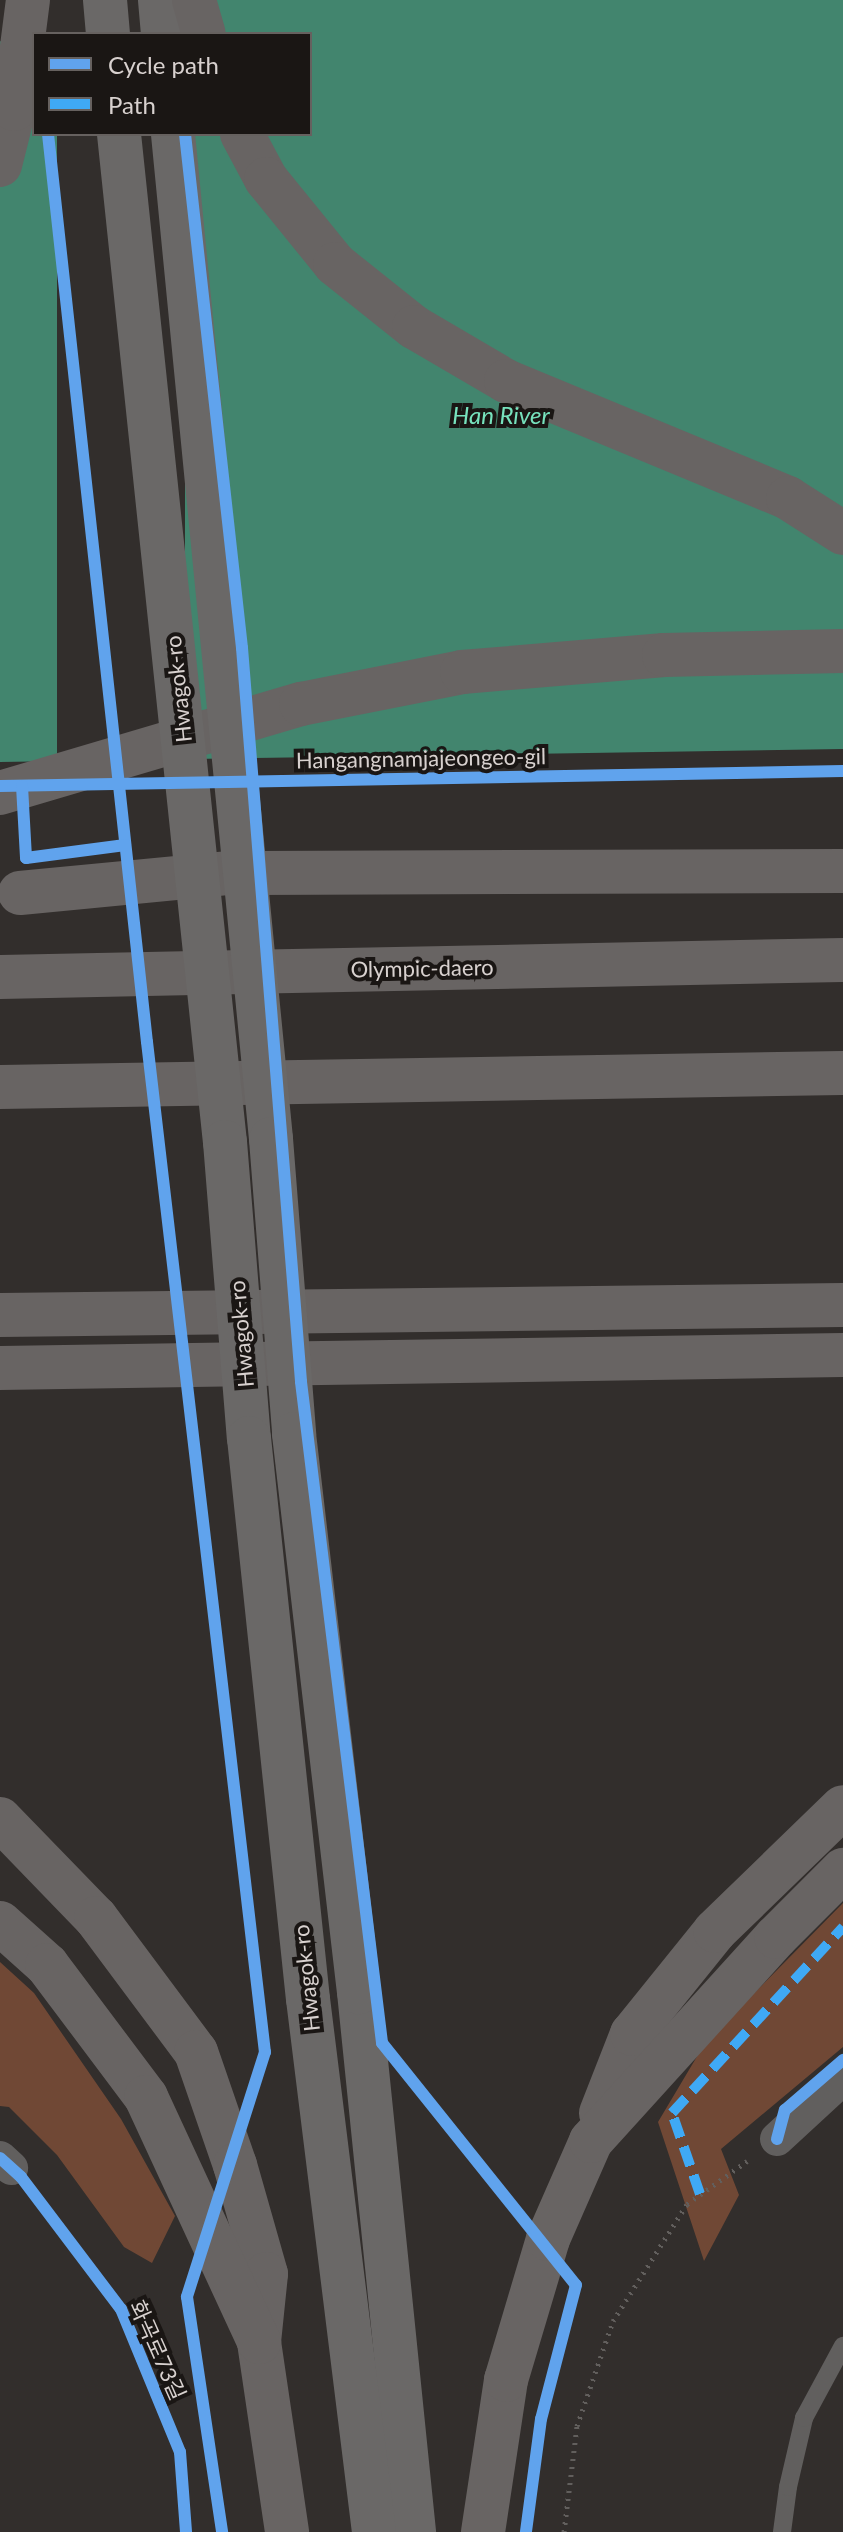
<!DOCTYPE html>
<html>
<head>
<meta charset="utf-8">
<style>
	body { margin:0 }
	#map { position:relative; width:843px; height:2532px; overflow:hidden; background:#322e2c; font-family:Lato,"Noto Sans KR",sans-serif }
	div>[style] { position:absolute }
	.green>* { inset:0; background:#704835 }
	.water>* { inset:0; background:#42856e }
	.pier>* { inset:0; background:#322e2c; transform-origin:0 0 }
	.path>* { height:5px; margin-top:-2.5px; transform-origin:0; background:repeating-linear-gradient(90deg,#625f5d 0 2px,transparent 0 8px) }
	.lane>* { height:18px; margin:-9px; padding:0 9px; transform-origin:9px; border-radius:9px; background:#615f5e }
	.street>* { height:34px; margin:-17px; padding:0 17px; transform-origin:17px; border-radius:17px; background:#615f5e }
	.primary>* { height:44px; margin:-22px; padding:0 22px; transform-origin:22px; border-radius:22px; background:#6a6867 }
	.highway>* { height:44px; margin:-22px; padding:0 22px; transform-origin:22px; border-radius:22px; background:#686463 }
	.primary-bridge>* { height:44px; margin:-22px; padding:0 22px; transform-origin:22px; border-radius:22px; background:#6a6867 }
	.quiet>* { height:10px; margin-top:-5px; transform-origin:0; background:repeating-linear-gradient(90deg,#3fa9f5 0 20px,transparent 0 30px) }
	.cycleway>* { height:12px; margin:-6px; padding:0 6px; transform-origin:6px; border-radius:6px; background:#60a3ed }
	span { translate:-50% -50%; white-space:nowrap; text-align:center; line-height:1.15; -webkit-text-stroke:8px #1a1614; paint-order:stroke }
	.street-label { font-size:22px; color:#d8d1cf }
	.water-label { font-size:24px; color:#77e2bd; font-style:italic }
	.legend { position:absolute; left:32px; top:32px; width:280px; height:104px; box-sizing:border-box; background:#1a1614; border:2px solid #66615f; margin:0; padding:10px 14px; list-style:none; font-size:24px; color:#d8d1cf }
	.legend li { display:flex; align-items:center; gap:16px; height:40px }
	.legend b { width:40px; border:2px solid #66615f }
</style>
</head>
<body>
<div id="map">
	<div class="green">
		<div style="clip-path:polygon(843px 1903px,843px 2047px,721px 2149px,739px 2195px,704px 2261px,658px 2122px,705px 2043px)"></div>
		<div style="clip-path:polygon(0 1962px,34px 1993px,121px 2119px,175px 2216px,152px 2263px,124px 2247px,57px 2155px,9px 2107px,0 2106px)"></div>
	</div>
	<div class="water">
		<div style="clip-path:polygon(evenodd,0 0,843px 0,843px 749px,0 762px,0 0,34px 34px,310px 34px,310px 134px,34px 134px,34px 34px)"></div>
	</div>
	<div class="pier">
		<div style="clip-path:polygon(0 0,209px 0,184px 34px,34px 34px,34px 60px,0 41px)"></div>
		<div style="left:57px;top:134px;width:128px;height:634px"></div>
	</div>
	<div class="path">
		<div style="left:564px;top:2532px;width:107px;rotate:-83deg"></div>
		<div style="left:577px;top:2426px;width:111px;rotate:-71.1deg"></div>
		<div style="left:613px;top:2321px;width:138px;rotate:-57.7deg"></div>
		<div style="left:687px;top:2204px;width:74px;rotate:-35.6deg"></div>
	</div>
	<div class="lane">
		<div style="left:782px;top:2532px;width:45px;rotate:-82.4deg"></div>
		<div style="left:788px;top:2487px;width:71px;rotate:-76.9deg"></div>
		<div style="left:804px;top:2418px;width:82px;rotate:-61.6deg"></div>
	</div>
	<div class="street">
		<div style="left:777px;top:2139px;width:90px;rotate:-42.7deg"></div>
		<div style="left:0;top:2158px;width:15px;rotate:42deg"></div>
	</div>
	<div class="primary">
		<div style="left:105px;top:0;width:34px;rotate:85deg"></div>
		<div style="left:160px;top:0;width:34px;rotate:85deg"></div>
		<div style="left:359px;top:1992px;width:543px;rotate:84.18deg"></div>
		<div style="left:308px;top:1999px;width:537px;rotate:82.94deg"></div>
	</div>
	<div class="highway">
		<div style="left:194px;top:0;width:35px;rotate:74deg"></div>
		<div style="left:242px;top:134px;width:51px;rotate:61.9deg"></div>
		<div style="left:266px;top:179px;width:109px;rotate:50.9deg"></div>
		<div style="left:335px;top:264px;width:101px;rotate:38.6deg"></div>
		<div style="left:414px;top:327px;width:107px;rotate:30.4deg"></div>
		<div style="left:506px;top:381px;width:305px;rotate:22.5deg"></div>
		<div style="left:788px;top:498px;width:65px;rotate:32.5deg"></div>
		<div style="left:0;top:165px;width:58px;rotate:-76deg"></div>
		<div style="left:14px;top:109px;width:110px;rotate:-82.7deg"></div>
		<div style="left:0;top:793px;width:314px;rotate:-16.5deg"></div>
		<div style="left:301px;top:704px;width:164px;rotate:-11.2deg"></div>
		<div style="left:462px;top:672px;width:203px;rotate:-4.8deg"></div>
		<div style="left:664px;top:655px;width:179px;rotate:-1.3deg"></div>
		<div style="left:20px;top:893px;width:208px;rotate:-5.5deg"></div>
		<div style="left:227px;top:873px;width:616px;rotate:-0.19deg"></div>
		<div style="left:0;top:977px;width:843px;rotate:-1.16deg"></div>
		<div style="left:0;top:1087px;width:843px;rotate:-0.95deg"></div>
		<div style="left:0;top:1315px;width:843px;rotate:-0.68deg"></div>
		<div style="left:0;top:1368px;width:843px;rotate:-0.88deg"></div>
		<div style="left:0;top:1819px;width:138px;rotate:45.9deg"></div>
		<div style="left:96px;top:1918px;width:167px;rotate:53.3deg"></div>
		<div style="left:196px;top:2052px;width:120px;rotate:71deg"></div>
		<div style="left:235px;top:2165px;width:113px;rotate:74.1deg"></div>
		<div style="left:266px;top:2274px;width:68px;rotate:95.9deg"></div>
		<div style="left:259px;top:2342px;width:192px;rotate:81.6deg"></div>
		<div style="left:0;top:1923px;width:63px;rotate:41.8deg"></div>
		<div style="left:47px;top:1965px;width:165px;rotate:53.1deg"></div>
		<div style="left:146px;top:2097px;width:270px;rotate:65.2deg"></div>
		<div style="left:601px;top:2113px;width:85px;rotate:-68.6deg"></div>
		<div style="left:632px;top:2034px;width:132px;rotate:-51.1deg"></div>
		<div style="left:715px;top:1931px;width:178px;rotate:-44.1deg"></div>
		<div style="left:483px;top:2532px;width:154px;rotate:-81.4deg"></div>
		<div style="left:506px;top:2380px;width:147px;rotate:-73.4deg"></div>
		<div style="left:548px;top:2239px;width:107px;rotate:-66.3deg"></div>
		<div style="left:591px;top:2141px;width:275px;rotate:-47.8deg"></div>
		<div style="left:776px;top:1937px;width:95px;rotate:-45deg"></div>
	</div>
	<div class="primary-bridge">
		<div style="left:119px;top:134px;width:1014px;rotate:84deg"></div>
		<div style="left:225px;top:1142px;width:297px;rotate:85.4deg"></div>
		<div style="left:249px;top:1438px;width:564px;rotate:84deg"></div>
		<div style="left:173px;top:134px;width:1010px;rotate:84.43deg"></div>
		<div style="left:271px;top:1139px;width:296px;rotate:85.5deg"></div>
		<div style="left:294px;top:1434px;width:562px;rotate:83.36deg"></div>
	</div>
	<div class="quiet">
		<div style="left:700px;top:2194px;width:86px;rotate:-109.1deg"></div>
		<div style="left:672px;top:2113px;width:253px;rotate:-47.4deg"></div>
	</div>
	<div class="cycleway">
		<div style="left:48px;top:134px;width:913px;rotate:83.78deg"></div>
		<div style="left:147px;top:1042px;width:1017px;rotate:83.34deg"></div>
		<div style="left:265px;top:2052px;width:257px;rotate:107.7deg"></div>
		<div style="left:187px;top:2297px;width:238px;rotate:81.5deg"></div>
		<div style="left:185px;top:134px;width:517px;rotate:83.67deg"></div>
		<div style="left:242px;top:648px;width:736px;rotate:85.4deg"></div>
		<div style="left:301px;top:1382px;width:666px;rotate:83.01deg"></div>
		<div style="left:382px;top:2043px;width:310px;rotate:51.3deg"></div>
		<div style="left:576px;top:2285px;width:138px;rotate:104.6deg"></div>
		<div style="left:541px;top:2419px;width:114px;rotate:97.6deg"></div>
		<div style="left:0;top:786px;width:843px;rotate:-1.02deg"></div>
		<div style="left:22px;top:786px;width:72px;rotate:86.8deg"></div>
		<div style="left:26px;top:858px;width:100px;rotate:-7.5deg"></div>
		<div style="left:777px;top:2139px;width:30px;rotate:-75deg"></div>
		<div style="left:785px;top:2110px;width:77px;rotate:-40.8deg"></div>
		<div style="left:0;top:2158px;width:28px;rotate:42deg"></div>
		<div style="left:21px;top:2177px;width:166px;rotate:52.9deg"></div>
		<div style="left:121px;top:2309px;width:155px;rotate:67.6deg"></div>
		<div style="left:180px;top:2452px;width:80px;rotate:85.7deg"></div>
	</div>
	<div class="street-label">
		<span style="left:178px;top:689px;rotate:-96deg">Hwagok-ro</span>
		<span style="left:421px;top:758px;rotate:-1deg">Hangangnamjajeongeo-gil</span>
		<span style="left:422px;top:968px;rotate:-1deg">Olympic-daero</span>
		<span style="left:241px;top:1334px;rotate:-95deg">Hwagok-ro</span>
		<span style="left:306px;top:1978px;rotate:-96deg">Hwagok-ro</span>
		<span style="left:158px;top:2350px;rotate:66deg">화곡로73길</span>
	</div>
	<div class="water-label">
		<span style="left:501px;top:415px">Han River</span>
	</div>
	<ul class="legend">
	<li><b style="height:10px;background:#60a3ed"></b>Cycle path</li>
	<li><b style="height:10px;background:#3fa9f5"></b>Path</li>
	</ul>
</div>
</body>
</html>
